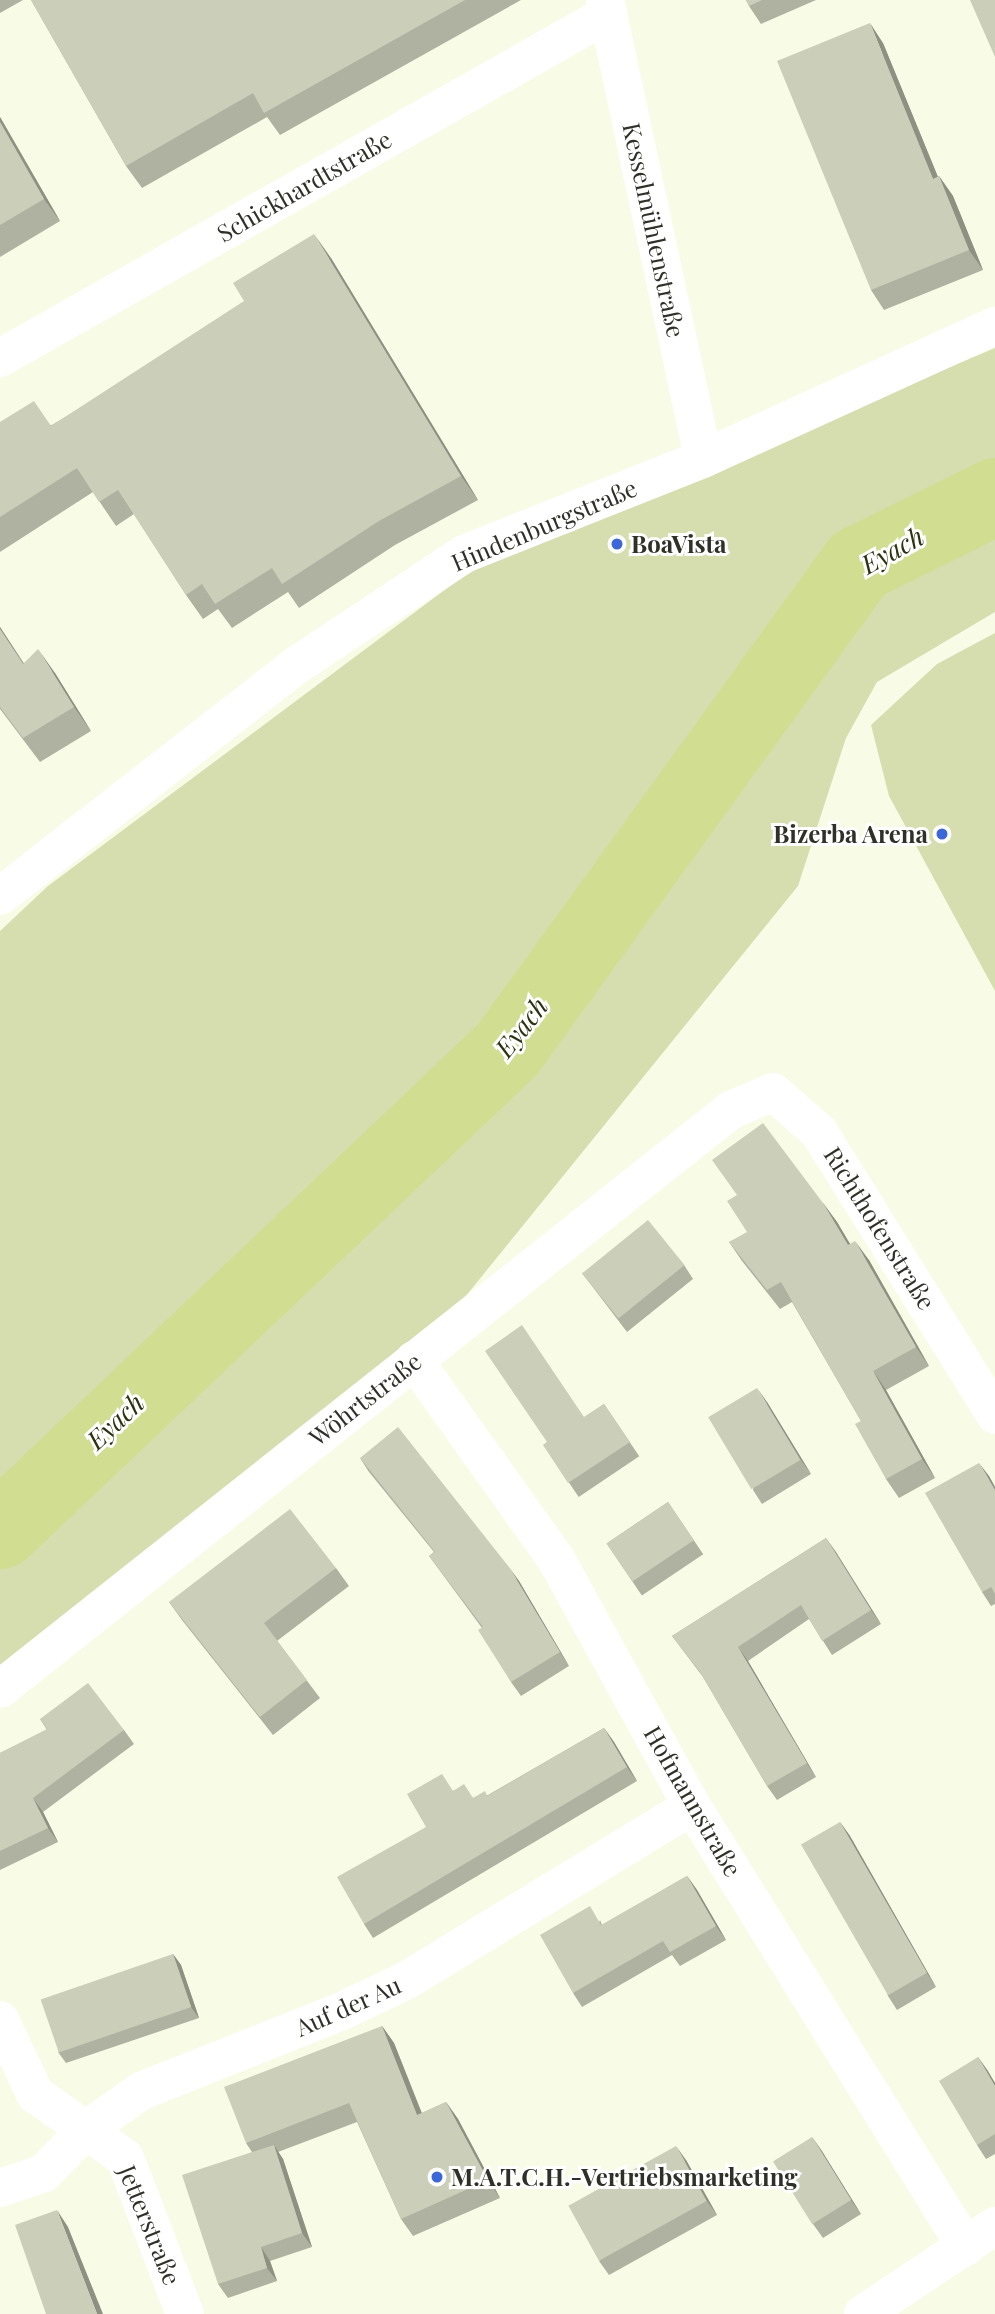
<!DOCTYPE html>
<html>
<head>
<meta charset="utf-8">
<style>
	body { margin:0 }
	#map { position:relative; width:995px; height:2314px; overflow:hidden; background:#f8fce6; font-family:"Playfair Display",serif }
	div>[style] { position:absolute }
	.green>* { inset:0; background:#d6deb0 }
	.river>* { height:77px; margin:-38.5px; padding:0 38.5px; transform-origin:38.5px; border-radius:38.5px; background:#d1dd90 }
	.minor>* { height:38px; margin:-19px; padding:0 19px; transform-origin:19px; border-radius:19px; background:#fff }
	.wall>* { inset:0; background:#afb2a0; transform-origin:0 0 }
	.shaded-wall>* { inset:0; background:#8e9182 }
	.building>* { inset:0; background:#cbcfba; transform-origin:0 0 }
	.dots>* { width:19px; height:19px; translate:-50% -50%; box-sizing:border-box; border:4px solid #fff; border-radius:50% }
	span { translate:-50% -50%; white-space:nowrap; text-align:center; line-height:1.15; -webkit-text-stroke:6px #fff; paint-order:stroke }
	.street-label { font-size:24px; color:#2f3028 }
	.poi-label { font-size:24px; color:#2f3028; font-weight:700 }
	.left { translate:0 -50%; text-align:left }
	.right { translate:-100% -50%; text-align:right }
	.water-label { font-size:26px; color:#2e3211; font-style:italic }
</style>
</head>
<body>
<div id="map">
	<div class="green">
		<div style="clip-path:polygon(995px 348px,995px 612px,877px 682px,846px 738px,798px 886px,414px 1360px,0 1689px,0 931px,48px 886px,474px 568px)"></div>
		<div style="clip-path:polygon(995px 633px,995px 991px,889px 796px,871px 725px,937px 664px)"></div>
	</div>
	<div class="river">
		<div style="left:0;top:1530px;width:699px;rotate:-43.49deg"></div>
		<div style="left:507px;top:1049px;width:599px;rotate:-54.11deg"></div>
		<div style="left:858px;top:564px;width:153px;rotate:-26.4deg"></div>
	</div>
	<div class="minor">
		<div style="left:605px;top:0;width:469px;rotate:77.9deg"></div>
		<div style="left:0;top:358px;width:699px;rotate:-29.5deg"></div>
		<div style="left:0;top:896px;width:373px;rotate:-37.9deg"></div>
		<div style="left:294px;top:667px;width:204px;rotate:-33.6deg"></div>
		<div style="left:464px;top:554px;width:257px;rotate:-21.7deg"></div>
		<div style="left:703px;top:459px;width:321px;rotate:-24.5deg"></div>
		<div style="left:414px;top:1360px;width:244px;rotate:54.5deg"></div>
		<div style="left:556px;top:1559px;width:282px;rotate:61.2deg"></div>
		<div style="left:692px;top:1806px;width:519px;rotate:58.15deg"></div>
		<div style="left:0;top:1689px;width:933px;rotate:-38.38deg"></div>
		<div style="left:731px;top:1110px;width:46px;rotate:-23.2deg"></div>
		<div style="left:773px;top:1092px;width:61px;rotate:41deg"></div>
		<div style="left:819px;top:1132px;width:333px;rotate:58.1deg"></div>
		<div style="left:0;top:2020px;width:82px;rotate:64.7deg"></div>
		<div style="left:35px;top:2094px;width:110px;rotate:35.4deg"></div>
		<div style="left:125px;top:2158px;width:167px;rotate:69deg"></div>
		<div style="left:0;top:2188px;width:46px;rotate:-18.8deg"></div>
		<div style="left:44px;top:2173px;width:60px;rotate:-45.7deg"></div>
		<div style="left:86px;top:2130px;width:67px;rotate:-35.3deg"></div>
		<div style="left:141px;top:2091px;width:214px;rotate:-21.7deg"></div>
		<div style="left:340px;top:2012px;width:74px;rotate:-25.5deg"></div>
		<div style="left:407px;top:1980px;width:334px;rotate:-31.4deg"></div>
		<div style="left:863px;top:2314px;width:159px;rotate:-33.7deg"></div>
	</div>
	<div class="wall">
		<div style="clip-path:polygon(0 0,23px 0,0 13px)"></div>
		<div style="clip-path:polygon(31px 0,521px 0,280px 135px,267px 117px,142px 188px,126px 166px)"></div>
		<div style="clip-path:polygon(746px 0,816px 0,761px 24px,749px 6px)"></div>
		<div style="clip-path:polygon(883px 43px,938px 177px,939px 176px,953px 196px,983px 270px,884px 310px,871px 290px)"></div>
		<div style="clip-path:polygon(0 117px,60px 221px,0 257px)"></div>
		<div style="clip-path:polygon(331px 258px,478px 500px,395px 545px,299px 608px,288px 592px,232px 628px,218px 609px,203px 619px,186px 595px,134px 514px,116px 526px,93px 492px,0 552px,0 422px,52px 425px)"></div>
		<div style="clip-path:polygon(0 627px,24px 664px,55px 673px,91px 731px,40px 762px,0 709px)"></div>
		<div style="clip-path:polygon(823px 1203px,837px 1222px,850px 1244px,869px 1260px,929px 1366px,886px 1390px,935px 1478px,899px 1498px,886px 1479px,861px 1421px,792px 1302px,780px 1309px,742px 1261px,729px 1242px)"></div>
		<div style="clip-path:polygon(684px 1265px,693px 1279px,627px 1332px,582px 1273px)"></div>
		<div style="clip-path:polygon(767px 1402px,811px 1474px,762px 1504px,753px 1490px)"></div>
		<div style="left:604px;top:1404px;width:63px;height:73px;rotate:56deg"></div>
		<div style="clip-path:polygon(360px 1458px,519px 1581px,569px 1666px,521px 1696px,511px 1682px,482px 1628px,429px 1556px,434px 1552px,369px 1472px)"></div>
		<div style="clip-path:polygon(989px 1476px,995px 1487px,995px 1604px,991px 1606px,982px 1592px)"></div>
		<div style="left:668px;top:1502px;width:63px;height:74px;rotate:56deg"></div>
		<div style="clip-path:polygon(826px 1538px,881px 1624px,832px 1655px,809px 1619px,748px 1661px,816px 1777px,777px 1800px,767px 1786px,703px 1677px,672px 1636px)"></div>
		<div style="clip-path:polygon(336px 1568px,349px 1586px,277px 1641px,320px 1698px,273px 1735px,182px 1620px,169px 1602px)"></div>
		<div style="clip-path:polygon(40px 1719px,124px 1730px,134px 1744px,43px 1812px,58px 1842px,0 1870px,0 1753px,47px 1730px)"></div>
		<div style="clip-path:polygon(604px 1728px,614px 1742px,637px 1781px,373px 1938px,364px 1924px,426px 1827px,454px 1790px,474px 1798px,488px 1795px)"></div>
		<div style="clip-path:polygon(840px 1822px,850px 1836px,936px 1987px,897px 2010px,888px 1996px)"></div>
		<div style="clip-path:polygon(687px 1876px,697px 1890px,726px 1940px,680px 1966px,672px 1955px,582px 2007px,573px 1993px,600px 1920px,602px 1925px)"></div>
		<div style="clip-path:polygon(173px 1954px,181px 1965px,199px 2018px,66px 2063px,58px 2052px)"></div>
		<div style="clip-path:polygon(382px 2026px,394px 2043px,422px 2113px,446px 2102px,458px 2119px,500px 2198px,413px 2236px,401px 2219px,357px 2122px,278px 2152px,283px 2159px,312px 2247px,270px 2261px,277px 2281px,228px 2298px,218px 2284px,252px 2152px,246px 2143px)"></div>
		<div style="clip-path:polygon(978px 2057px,995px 2083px,995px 2154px,986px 2159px,977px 2145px)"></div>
		<div style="clip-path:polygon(812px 2137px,861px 2214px,823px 2238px,813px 2224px)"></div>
		<div style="clip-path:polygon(686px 2160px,717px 2215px,609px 2275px,599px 2261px)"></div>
	</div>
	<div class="shaded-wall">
		<div style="clip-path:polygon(870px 23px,883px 43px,947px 199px,933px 179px)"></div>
		<div style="clip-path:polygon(0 117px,60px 221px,44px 199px,0 122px)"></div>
		<div style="clip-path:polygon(939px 176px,953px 196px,983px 270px,969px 250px)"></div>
		<div style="clip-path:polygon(314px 234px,331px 258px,478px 500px,461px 476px)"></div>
		<div style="clip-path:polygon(0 627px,40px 688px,0 629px)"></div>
		<div style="clip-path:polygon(38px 649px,55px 673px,91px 731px,74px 707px)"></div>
		<div style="clip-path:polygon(823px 1203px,837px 1222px,862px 1264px,848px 1245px)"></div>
		<div style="clip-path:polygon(855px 1241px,869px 1260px,929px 1366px,916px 1347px)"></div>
		<div style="clip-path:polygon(873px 1371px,886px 1390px,935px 1478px,922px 1459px)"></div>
		<div style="clip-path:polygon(757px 1388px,767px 1402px,811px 1474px,801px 1460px)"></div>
		<div style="clip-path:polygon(979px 1463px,989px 1476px,995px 1487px,995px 1490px)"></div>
		<div style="clip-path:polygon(826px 1538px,836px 1552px,881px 1624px,871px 1610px)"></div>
		<div style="clip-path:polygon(509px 1567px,519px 1581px,569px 1666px,560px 1652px)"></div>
		<div style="clip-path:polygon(738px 1647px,748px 1661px,816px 1777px,807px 1763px)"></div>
		<div style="clip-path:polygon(604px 1728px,614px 1742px,637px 1781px,627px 1767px)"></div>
		<div style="clip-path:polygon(33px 1798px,43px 1812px,58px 1842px,48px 1828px)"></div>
		<div style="clip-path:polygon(840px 1822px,850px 1836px,936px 1987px,927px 1973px)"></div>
		<div style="clip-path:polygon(687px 1876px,697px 1890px,726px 1940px,716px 1926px)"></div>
		<div style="clip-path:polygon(173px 1954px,181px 1965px,199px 2018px,191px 2007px)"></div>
		<div style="clip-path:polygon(382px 2026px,394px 2043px,429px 2132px,417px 2115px)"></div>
		<div style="clip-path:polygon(978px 2057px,988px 2071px,995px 2083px,995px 2086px)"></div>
		<div style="clip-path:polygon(446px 2102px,458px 2119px,500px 2198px,488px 2180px)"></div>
		<div style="clip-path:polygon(812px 2137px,822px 2151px,861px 2214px,851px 2200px)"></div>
		<div style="clip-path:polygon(274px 2145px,283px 2159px,312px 2247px,302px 2233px)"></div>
		<div style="clip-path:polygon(676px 2146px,686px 2160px,717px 2215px,707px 2201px)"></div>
		<div style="clip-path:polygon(57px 2210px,68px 2227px,103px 2314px,97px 2314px)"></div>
		<div style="clip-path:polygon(261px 2247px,270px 2261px,277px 2281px,267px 2268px)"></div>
	</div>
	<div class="building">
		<div style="clip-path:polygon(31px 0,465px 0,264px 113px,253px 93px,126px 166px)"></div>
		<div style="clip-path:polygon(746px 0,762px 0,749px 6px)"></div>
		<div style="clip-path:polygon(970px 0,995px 0,995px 57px)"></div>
		<div style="clip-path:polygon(870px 23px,933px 179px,939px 176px,969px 250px,871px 290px,777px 61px)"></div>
		<div style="clip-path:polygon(0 122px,44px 199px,0 225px)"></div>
		<div style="clip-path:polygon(314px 234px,461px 476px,379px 521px,282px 584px,272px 568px,215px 604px,202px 584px,186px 595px,118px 490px,99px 502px,77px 468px,0 517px,0 422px,34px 401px,51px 426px,244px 301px,233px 283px)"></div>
		<div style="clip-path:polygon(0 629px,23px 664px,38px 649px,74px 707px,23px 738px,0 707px)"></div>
		<div style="clip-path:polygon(763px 1123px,823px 1203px,848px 1245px,855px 1241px,916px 1347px,873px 1371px,922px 1459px,886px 1479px,855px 1424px,861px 1421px,781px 1282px,767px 1290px,729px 1242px,747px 1232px,727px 1201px,737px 1195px,712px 1160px)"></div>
		<div style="left:648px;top:1220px;width:58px;height:85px;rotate:51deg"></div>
		<div style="clip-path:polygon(522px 1325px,584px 1417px,604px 1404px,630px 1442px,568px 1483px,543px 1445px,547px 1442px,485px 1351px)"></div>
		<div style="left:757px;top:1388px;width:84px;height:57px;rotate:59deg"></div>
		<div style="clip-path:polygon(398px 1427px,509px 1567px,560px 1652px,511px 1682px,478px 1630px,483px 1627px,429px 1556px,435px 1552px,360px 1458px)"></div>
		<div style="clip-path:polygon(979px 1463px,995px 1490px,995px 1594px,991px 1587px,982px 1592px,925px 1493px)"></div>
		<div style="left:668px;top:1502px;width:46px;height:74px;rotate:56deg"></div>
		<div style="clip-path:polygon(290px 1509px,336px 1568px,264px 1623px,307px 1680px,260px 1717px,169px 1602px)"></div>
		<div style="clip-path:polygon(826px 1538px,871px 1610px,822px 1641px,801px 1605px,738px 1647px,807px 1763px,767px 1786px,700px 1672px,672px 1636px)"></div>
		<div style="clip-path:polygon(88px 1683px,124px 1730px,33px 1798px,48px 1828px,0 1851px,0 1753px,47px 1729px,40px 1719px)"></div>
		<div style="clip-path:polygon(604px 1728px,627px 1767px,364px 1924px,337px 1877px,426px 1827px,407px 1794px,442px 1774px,453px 1791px,464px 1784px,473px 1798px,485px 1791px,487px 1796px)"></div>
		<div style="left:840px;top:1822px;width:174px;height:45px;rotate:60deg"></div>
		<div style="clip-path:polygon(687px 1876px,716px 1926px,670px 1952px,663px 1941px,573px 1993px,540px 1935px,590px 1906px,601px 1925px)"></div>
		<div style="left:173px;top:1954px;width:56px;height:140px;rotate:71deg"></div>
		<div style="clip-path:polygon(382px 2026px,417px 2115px,446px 2102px,488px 2180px,401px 2219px,349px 2103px,246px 2143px,224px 2087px)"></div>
		<div style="clip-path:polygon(978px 2057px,995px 2086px,995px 2134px,977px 2145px,939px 2081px)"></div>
		<div style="left:812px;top:2137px;width:74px;height:46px;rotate:58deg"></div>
		<div style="clip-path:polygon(274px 2145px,302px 2233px,261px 2247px,267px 2268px,218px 2284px,182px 2175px)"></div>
		<div style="left:676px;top:2146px;width:63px;height:123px;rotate:61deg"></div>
		<div style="clip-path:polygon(57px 2210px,97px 2314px,46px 2314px,15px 2225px)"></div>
	</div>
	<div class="dots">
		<div style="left:617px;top:544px;background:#3c67d8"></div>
		<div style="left:942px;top:834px;background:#3c67d8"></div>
		<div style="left:437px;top:2177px;background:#3c67d8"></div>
	</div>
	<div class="street-label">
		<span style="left:304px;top:186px;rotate:-30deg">Schickhardtstraße</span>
		<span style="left:654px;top:230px;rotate:78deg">Kesselmühlenstraße</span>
		<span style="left:544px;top:525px;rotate:-23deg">Hindenburgstraße</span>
		<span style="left:880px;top:1228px;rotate:58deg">Richthofenstraße</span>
		<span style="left:365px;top:1399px;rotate:-38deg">Wöhrtstraße</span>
		<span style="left:693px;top:1801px;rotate:60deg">Hofmannstraße</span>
		<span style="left:348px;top:2006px;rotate:-24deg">Auf der Au</span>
		<span style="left:150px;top:2225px;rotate:68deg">Jetterstraße</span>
	</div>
	<div class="poi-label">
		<span class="left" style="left:631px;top:544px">BoaVista</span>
		<span class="right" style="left:928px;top:834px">Bizerba Arena</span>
		<span class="left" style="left:451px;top:2177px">M.A.T.C.H.-Vertriebsmarketing</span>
	</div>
	<div class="water-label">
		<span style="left:892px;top:550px;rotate:-29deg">Eyach</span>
		<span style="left:521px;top:1027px;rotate:-52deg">Eyach</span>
		<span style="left:115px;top:1421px;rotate:-43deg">Eyach</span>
	</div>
</div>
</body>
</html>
